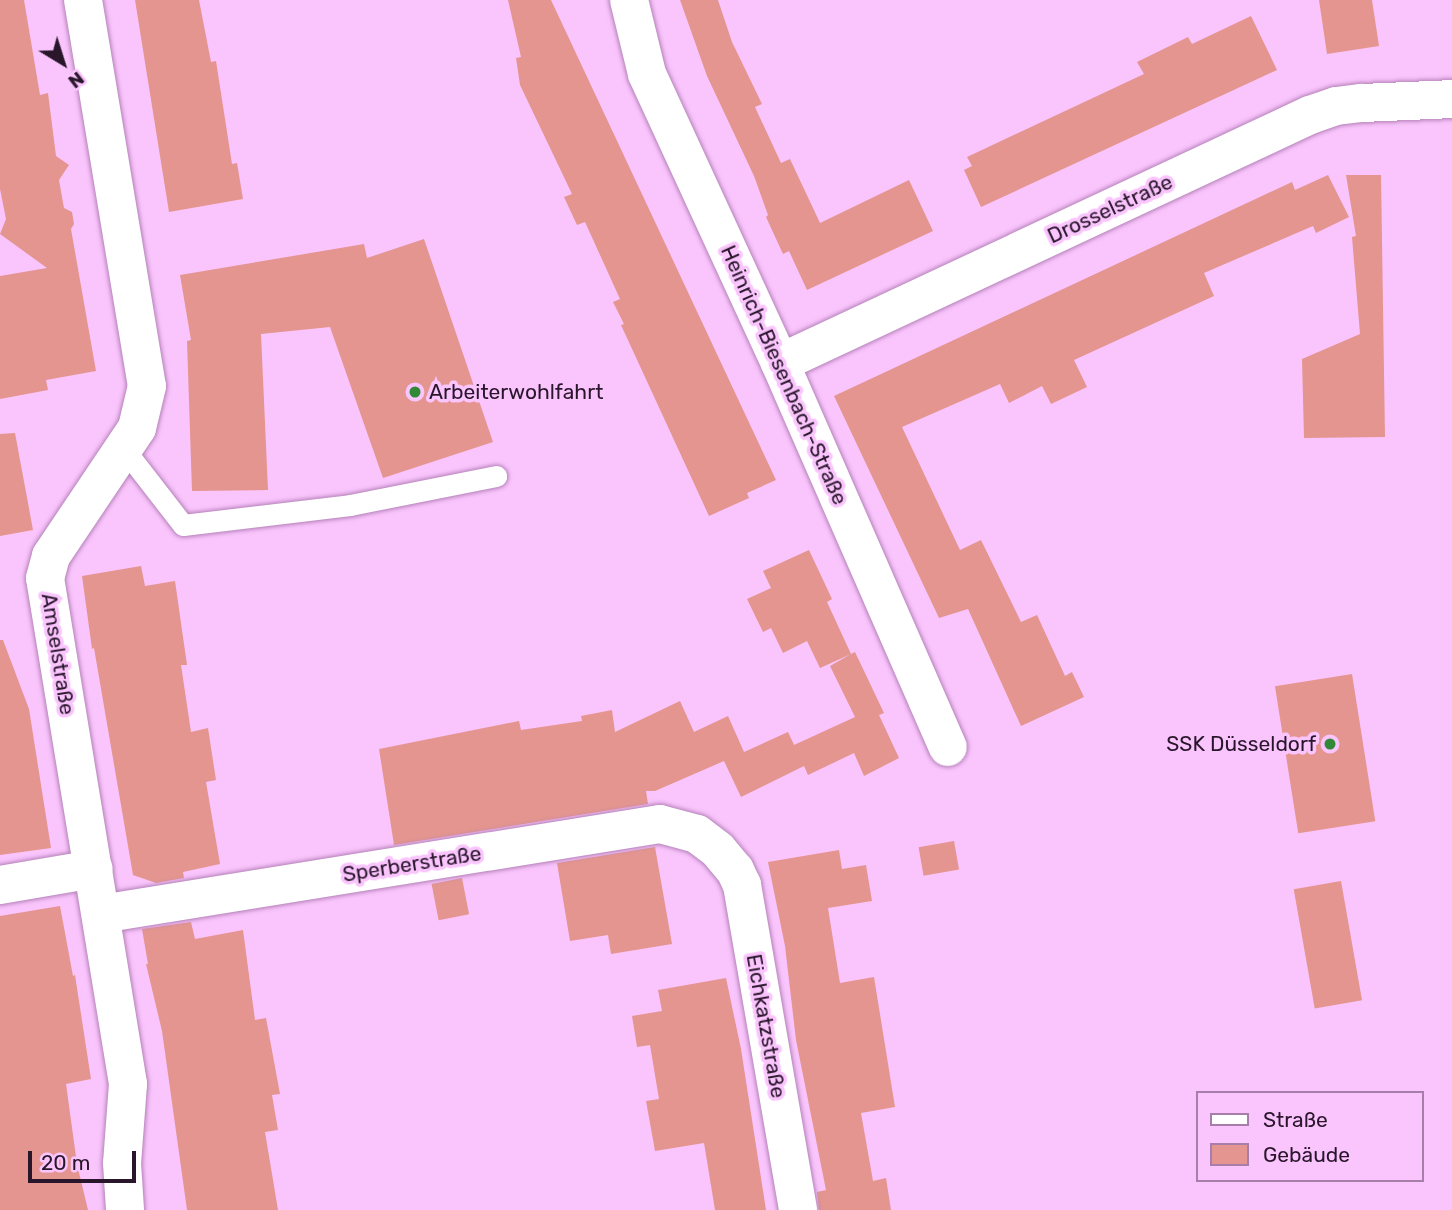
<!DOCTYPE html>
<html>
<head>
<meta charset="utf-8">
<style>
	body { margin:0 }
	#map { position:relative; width:1452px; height:1210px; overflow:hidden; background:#fac4fd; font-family:Rubik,sans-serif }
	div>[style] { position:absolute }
	.building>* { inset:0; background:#e4958f; transform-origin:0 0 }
	.roads { filter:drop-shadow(0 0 2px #b482b8) drop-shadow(0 0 2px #b482b8) }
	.lane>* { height:21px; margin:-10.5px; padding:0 10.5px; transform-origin:10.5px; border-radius:10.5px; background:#fff }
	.street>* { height:38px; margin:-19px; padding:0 19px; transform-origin:19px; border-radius:19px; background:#fff }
	.dots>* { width:19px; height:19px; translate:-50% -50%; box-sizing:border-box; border:4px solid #fac4fd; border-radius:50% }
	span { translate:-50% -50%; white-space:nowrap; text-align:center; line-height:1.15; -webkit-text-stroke:7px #fac4fd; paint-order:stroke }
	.street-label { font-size:21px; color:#29162b }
	.poi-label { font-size:21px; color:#29162b }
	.left { translate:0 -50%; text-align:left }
	.right { translate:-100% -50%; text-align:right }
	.legend { position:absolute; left:1196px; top:1091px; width:228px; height:91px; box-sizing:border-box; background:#fac4fd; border:2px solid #a67ea9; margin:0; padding:9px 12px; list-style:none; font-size:21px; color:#29162b }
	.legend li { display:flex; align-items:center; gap:14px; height:35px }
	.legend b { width:35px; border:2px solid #a67ea9 }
	.north { position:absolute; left:28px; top:28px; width:70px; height:70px; -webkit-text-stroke:5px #fac4fd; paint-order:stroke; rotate:142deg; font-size:19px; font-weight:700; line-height:28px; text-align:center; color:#29162b }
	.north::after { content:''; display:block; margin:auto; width:24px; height:32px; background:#29162b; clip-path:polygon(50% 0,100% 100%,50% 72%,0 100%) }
	.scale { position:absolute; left:28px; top:1151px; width:108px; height:32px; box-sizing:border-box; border:4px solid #29162b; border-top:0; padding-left:9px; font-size:21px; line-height:24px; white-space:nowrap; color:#29162b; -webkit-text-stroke:5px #fac4fd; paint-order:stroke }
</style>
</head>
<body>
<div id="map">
	<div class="building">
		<div style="clip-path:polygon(0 0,24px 0,40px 95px,48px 93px,56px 156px,69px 165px,59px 180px,64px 208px,72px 212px,74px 224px,71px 229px,96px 371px,46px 380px,48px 390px,0 399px,0 276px,47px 268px,0 234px,6px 219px,0 189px)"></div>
		<div style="clip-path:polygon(135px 0,199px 0,211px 62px,216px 61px,232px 164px,237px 163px,243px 199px,169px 212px)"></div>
		<div style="clip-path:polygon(508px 0,551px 0,776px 480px,747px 493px,749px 498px,709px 516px,621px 325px,624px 324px,613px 302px,620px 299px,585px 222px,577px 225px,564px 197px,572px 194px,520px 85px,516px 58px,521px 57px)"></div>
		<div style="clip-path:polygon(680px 0,718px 0,732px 42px,762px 104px,755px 107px,781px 163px,790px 159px,820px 223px,909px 180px,933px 231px,807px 290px,789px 251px,783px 254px,766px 217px,768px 215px,754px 176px,707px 76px)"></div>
		<div style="clip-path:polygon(1319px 0,1372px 0,1379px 46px,1327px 54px)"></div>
		<div style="clip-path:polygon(1251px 16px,1277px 70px,981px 207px,964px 170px,972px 166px,967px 157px,1144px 74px,1137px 62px,1188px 37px,1192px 44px)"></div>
		<div style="clip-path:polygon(1328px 175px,1349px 217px,1316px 233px,1313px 226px,1204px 273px,1214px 296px,1074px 360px,1087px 387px,1051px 404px,1042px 386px,1009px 403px,1000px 384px,902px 427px,960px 550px,981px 540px,1021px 622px,1037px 615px,1065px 676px,1072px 672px,1084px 697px,1021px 726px,968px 609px,939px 618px,834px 396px,1292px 182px,1295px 190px)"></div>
		<div style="clip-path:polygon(1346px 175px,1381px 175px,1385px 437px,1304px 438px,1302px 359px,1360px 334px,1352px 237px,1356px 236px)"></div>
		<div style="clip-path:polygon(424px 239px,493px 442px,383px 478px,330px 327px,261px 334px,268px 490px,192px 491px,187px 341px,191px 340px,180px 275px,364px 244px,367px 258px)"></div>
		<div style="clip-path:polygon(15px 433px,33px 530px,0 536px,0 434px)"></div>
		<div style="clip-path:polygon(809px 550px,832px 599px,827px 602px,851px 654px,855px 652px,884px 713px,879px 715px,899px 758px,864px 776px,854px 753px,808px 775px,804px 766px,741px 797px,724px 761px,655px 791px,646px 791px,648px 804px,394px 845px,379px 749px,519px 721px,521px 730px,582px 721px,581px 716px,612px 710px,615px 732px,680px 701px,694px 732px,728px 716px,744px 752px,788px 732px,803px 764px,794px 745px,855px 717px,830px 666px,851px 654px,820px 668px,807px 641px,783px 653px,771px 628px,763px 632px,747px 599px,771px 588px,763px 571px)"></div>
		<div style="clip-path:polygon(141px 566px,145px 586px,175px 581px,187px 665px,181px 665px,191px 732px,208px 728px,216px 780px,206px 782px,220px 864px,183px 872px,184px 878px,156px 883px,133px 875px,94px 648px,92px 649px,82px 576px)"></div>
		<div style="clip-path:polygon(0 640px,3px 640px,29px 709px,51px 848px,0 855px)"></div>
		<div style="left:1352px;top:674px;width:149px;height:78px;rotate:81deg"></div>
		<div style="left:954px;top:841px;width:29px;height:36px;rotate:80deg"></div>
		<div style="clip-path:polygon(655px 847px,672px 944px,611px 954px,608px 935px,570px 941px,557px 863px)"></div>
		<div style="clip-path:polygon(839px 850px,842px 869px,866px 865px,872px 901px,828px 908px,840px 983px,874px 977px,895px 1107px,861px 1113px,873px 1181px,886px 1178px,891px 1210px,819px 1210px,817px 1192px,826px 1190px,796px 1040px,785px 946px,768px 862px)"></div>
		<div style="left:462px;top:878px;width:37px;height:31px;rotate:79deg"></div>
		<div style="left:1341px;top:881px;width:121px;height:48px;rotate:80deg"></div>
		<div style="clip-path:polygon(60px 906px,73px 976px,75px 975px,91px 1079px,66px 1084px,77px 1164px,88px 1210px,0 1210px,0 916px)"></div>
		<div style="clip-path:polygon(191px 922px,195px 939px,243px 930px,255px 1020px,266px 1018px,280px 1094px,272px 1095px,278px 1130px,265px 1132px,278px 1210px,187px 1210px,162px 1031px,146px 964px,148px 964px,142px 929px)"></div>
		<div style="clip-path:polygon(726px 978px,741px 1049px,766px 1210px,715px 1210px,704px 1143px,655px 1151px,646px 1101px,659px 1099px,650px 1045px,637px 1047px,632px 1016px,662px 1011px,658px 990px)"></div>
	</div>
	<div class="roads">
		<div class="lane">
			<div style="left:124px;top:449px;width:96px;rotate:52.2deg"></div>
			<div style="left:183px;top:525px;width:168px;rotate:-6.8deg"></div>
			<div style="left:350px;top:505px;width:149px;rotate:-11.2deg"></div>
		</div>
		<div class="street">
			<div style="left:83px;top:0;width:391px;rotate:80.6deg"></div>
			<div style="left:147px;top:386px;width:43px;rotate:103.4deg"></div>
			<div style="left:137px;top:428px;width:154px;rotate:123.9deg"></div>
			<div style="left:51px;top:556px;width:23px;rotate:105deg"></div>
			<div style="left:45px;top:578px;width:513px;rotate:80.68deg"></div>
			<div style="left:128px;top:1084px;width:79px;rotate:94.3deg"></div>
			<div style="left:122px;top:1163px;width:47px;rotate:86.3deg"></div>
			<div style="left:629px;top:0;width:76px;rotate:76.3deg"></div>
			<div style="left:647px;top:74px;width:318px;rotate:65.3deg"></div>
			<div style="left:780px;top:363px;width:419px;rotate:66.4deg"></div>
			<div style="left:780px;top:363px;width:585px;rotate:-25.08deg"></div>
			<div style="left:1310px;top:115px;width:28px;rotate:-19deg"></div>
			<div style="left:1336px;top:106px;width:26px;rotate:-7deg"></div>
			<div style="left:1362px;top:103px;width:90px;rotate:-2.5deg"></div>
			<div style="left:0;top:885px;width:95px;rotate:-9.7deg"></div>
			<div style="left:101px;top:914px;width:566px;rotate:-9.15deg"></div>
			<div style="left:660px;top:824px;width:38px;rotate:15deg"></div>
			<div style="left:697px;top:834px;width:26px;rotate:37deg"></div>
			<div style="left:718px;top:850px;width:26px;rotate:50deg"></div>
			<div style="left:735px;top:870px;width:17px;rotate:65deg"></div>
			<div style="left:742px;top:885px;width:330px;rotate:80.2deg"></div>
		</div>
	</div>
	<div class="dots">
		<div style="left:415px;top:392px;background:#318837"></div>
		<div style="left:1330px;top:744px;background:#318837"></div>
	</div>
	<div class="street-label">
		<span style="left:1110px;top:209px;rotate:-25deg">Drosselstraße</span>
		<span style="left:784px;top:375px;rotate:66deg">Heinrich-Biesenbach-Straße</span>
		<span style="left:58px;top:654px;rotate:81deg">Amselstraße</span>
		<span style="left:412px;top:864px;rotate:-9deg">Sperberstraße</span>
		<span style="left:766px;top:1026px;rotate:80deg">Eichkatzstraße</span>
	</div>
	<div class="poi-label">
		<span class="left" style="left:429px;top:392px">Arbeiterwohlfahrt</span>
		<span class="right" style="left:1316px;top:744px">SSK Düsseldorf</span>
	</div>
	<ul class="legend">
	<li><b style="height:9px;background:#fff"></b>Straße</li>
	<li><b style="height:19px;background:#e4958f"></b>Gebäude</li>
	</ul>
	<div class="north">N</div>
	<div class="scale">20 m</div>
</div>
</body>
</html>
